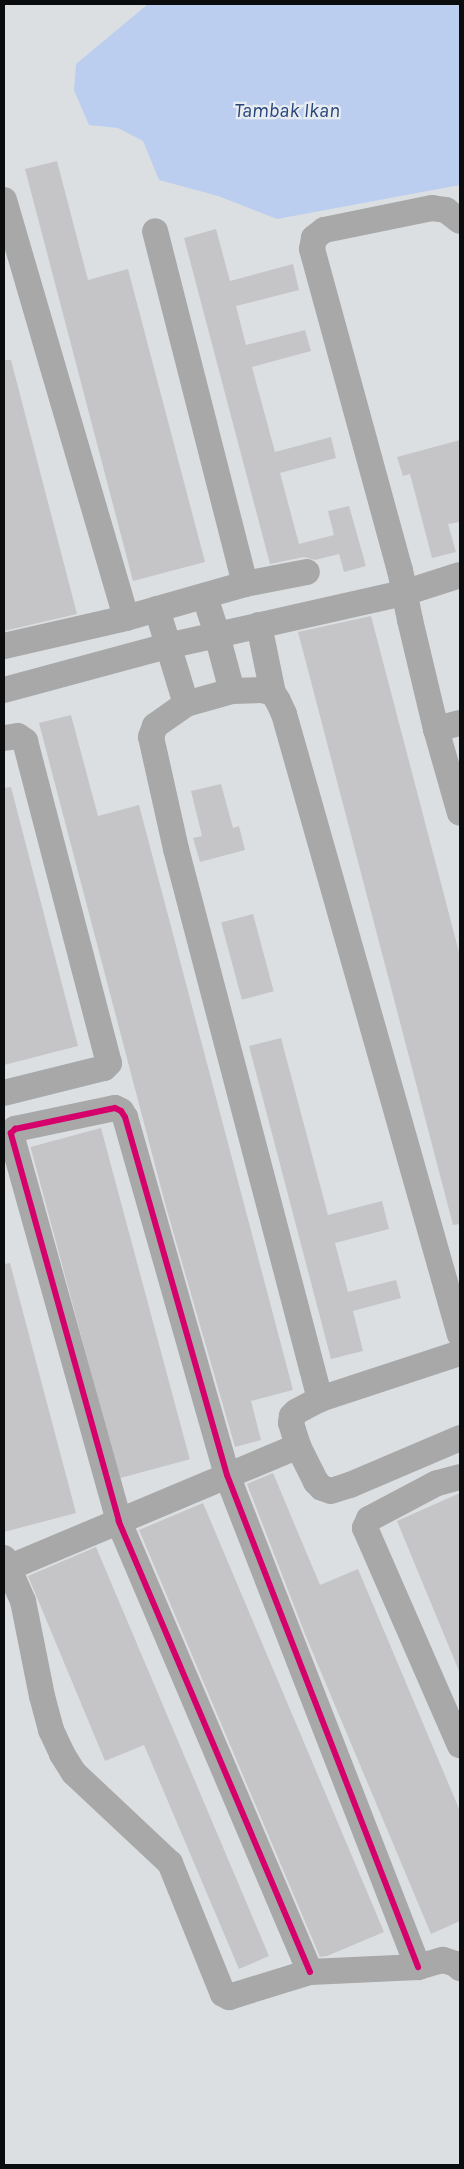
<!DOCTYPE html>
<html>
<head>
<meta charset="utf-8">
<style>
	body { margin:0 }
	#map { position:relative; width:464px; height:2169px; overflow:hidden; background:#dcdfe2; font-family:Karla,sans-serif }
	div>[style] { position:absolute }
	.water>* { inset:0; background:#bbceef }
	.building>* { inset:0; background:#c5c5c7; transform-origin:0 0 }
	.minor>* { height:26px; margin:-13px; padding:0 13px; transform-origin:13px; border-radius:13px; background:#a7a8a7 }
	.cycleway>* { height:6px; margin:-3px; padding:0 3px; transform-origin:3px; border-radius:3px; background:#d6006c }
	span { translate:-50% -50%; white-space:nowrap; text-align:center; line-height:1.15; -webkit-text-stroke:4.5px #e7ecf1; paint-order:stroke }
	.water-label { font-size:20px; color:#26437b; font-style:italic }
	.frame { position:absolute; inset:0; border:5px solid #0a0c0d; pointer-events:none }
</style>
</head>
<body>
<div id="map">
	<div class="water">
		<div style="clip-path:polygon(148px 4px,460px 4px,460px 185px,277px 219px,218px 196px,159px 180px,143px 141px,118px 128px,89px 125px,74px 90px,76px 64px)"></div>
	</div>
	<div class="building">
		<div style="clip-path:polygon(57px 161px,88px 280px,128px 269px,205px 562px,133px 581px,25px 169px)"></div>
		<div style="clip-path:polygon(216px 229px,230px 281px,293px 264px,299px 290px,236px 306px,246px 345px,305px 330px,311px 351px,252px 367px,275px 452px,331px 437px,336px 458px,280px 473px,299px 544px,334px 535px,328px 511px,349px 506px,366px 566px,344px 572px,339px 554px,315px 560px,304px 557px,270px 564px,184px 238px)"></div>
		<div style="clip-path:polygon(4px 360px,11px 360px,77px 614px,4px 631px)"></div>
		<div style="clip-path:polygon(460px 440px,460px 522px,448px 524px,456px 552px,432px 558px,410px 474px,403px 476px,397px 457px)"></div>
		<div style="clip-path:polygon(371px 616px,460px 956px,460px 1224px,453px 1225px,298px 632px)"></div>
		<div style="clip-path:polygon(71px 715px,98px 816px,139px 805px,293px 1390px,251px 1401px,261px 1440px,235px 1447px,166px 1207px,39px 723px)"></div>
		<div style="clip-path:polygon(221px 784px,233px 828px,239px 826px,245px 850px,200px 862px,193px 838px,202px 836px,191px 791px)"></div>
		<div style="clip-path:polygon(11px 787px,78px 1046px,4px 1065px,4px 788px)"></div>
		<div style="left:253px;top:914px;width:80px;height:33px;rotate:75deg"></div>
		<div style="clip-path:polygon(281px 1038px,328px 1215px,382px 1201px,389px 1229px,335px 1243px,348px 1292px,396px 1280px,401px 1298px,353px 1311px,363px 1351px,331px 1359px,249px 1046px)"></div>
		<div style="left:101px;top:1128px;width:343px;height:73px;rotate:75deg"></div>
		<div style="clip-path:polygon(10px 1263px,76px 1513px,4px 1532px,4px 1264px)"></div>
		<div style="clip-path:polygon(273px 1473px,320px 1585px,358px 1569px,460px 1811px,460px 1921px,431px 1934px,305px 1634px,247px 1484px)"></div>
		<div style="clip-path:polygon(460px 1493px,460px 1671px,459px 1671px,397px 1521px)"></div>
		<div style="clip-path:polygon(203px 1503px,384px 1932px,327px 1956px,320px 1957px,139px 1530px)"></div>
		<div style="clip-path:polygon(96px 1547px,269px 1956px,239px 1969px,144px 1745px,105px 1761px,28px 1576px)"></div>
	</div>
	<div class="minor">
		<div style="left:4px;top:200px;width:435px;rotate:73.7deg"></div>
		<div style="left:460px;top:221px;width:18px;rotate:-142deg"></div>
		<div style="left:446px;top:210px;width:14px;rotate:-172deg"></div>
		<div style="left:432px;top:208px;width:110px;rotate:168.5deg"></div>
		<div style="left:324px;top:230px;width:13px;rotate:141deg"></div>
		<div style="left:314px;top:238px;width:11px;rotate:100deg"></div>
		<div style="left:312px;top:249px;width:333px;rotate:74.7deg"></div>
		<div style="left:400px;top:570px;width:51px;rotate:78.7deg"></div>
		<div style="left:410px;top:620px;width:112px;rotate:76.6deg"></div>
		<div style="left:436px;top:729px;width:87px;rotate:74.1deg"></div>
		<div style="left:245px;top:584px;width:63px;rotate:-11deg"></div>
		<div style="left:205px;top:597px;width:40px;rotate:72deg"></div>
		<div style="left:217px;top:635px;width:192px;rotate:-12.7deg"></div>
		<div style="left:404px;top:593px;width:59px;rotate:-17.8deg"></div>
		<div style="left:157px;top:609px;width:99px;rotate:73deg"></div>
		<div style="left:259px;top:625px;width:69px;rotate:78.4deg"></div>
		<div style="left:4px;top:646px;width:125px;rotate:-12.9deg"></div>
		<div style="left:126px;top:618px;width:124px;rotate:-15.9deg"></div>
		<div style="left:245px;top:584px;width:364px;rotate:-104.3deg"></div>
		<div style="left:4px;top:690px;width:169px;rotate:-15.1deg"></div>
		<div style="left:167px;top:646px;width:51px;rotate:-12.4deg"></div>
		<div style="left:217px;top:635px;width:58px;rotate:75deg"></div>
		<div style="left:232px;top:691px;width:30px;rotate:-2deg"></div>
		<div style="left:262px;top:690px;width:11px;rotate:15deg"></div>
		<div style="left:273px;top:693px;width:9px;rotate:58deg"></div>
		<div style="left:278px;top:701px;width:14px;rotate:65deg"></div>
		<div style="left:284px;top:714px;width:645px;rotate:74.18deg"></div>
		<div style="left:232px;top:691px;width:48px;rotate:164.2deg"></div>
		<div style="left:186px;top:704px;width:38px;rotate:145deg"></div>
		<div style="left:155px;top:726px;width:12px;rotate:110deg"></div>
		<div style="left:151px;top:737px;width:115px;rotate:77.4deg"></div>
		<div style="left:176px;top:849px;width:569px;rotate:75.33deg"></div>
		<div style="left:436px;top:729px;width:25px;rotate:-14deg"></div>
		<div style="left:4px;top:738px;width:14px;rotate:-8deg"></div>
		<div style="left:18px;top:736px;width:9px;rotate:36deg"></div>
		<div style="left:25px;top:741px;width:333px;rotate:75.4deg"></div>
		<div style="left:109px;top:1063px;width:7px;rotate:135deg"></div>
		<div style="left:104px;top:1068px;width:103px;rotate:166deg"></div>
		<div style="left:460px;top:1353px;width:147px;rotate:161.8deg"></div>
		<div style="left:320px;top:1399px;width:27px;rotate:152deg"></div>
		<div style="left:296px;top:1412px;width:6px;rotate:135deg"></div>
		<div style="left:292px;top:1416px;width:7px;rotate:98deg"></div>
		<div style="left:291px;top:1423px;width:24px;rotate:73deg"></div>
		<div style="left:298px;top:1446px;width:40px;rotate:63.4deg"></div>
		<div style="left:316px;top:1482px;width:8px;rotate:45deg"></div>
		<div style="left:322px;top:1488px;width:9px;rotate:18deg"></div>
		<div style="left:331px;top:1491px;width:20px;rotate:-18deg"></div>
		<div style="left:350px;top:1485px;width:120px;rotate:-23.1deg"></div>
		<div style="left:460px;top:1477px;width:24px;rotate:165deg"></div>
		<div style="left:437px;top:1483px;width:77px;rotate:152.1deg"></div>
		<div style="left:369px;top:1519px;width:10px;rotate:114deg"></div>
		<div style="left:365px;top:1528px;width:237px;rotate:66.4deg"></div>
		<div style="left:4px;top:1558px;width:47px;rotate:66.2deg"></div>
		<div style="left:23px;top:1601px;width:97px;rotate:78.7deg"></div>
		<div style="left:42px;top:1696px;width:35px;rotate:75deg"></div>
		<div style="left:51px;top:1730px;width:26px;rotate:65deg"></div>
		<div style="left:62px;top:1754px;width:22px;rotate:58deg"></div>
		<div style="left:74px;top:1773px;width:132px;rotate:43.2deg"></div>
		<div style="left:170px;top:1863px;width:141px;rotate:68deg"></div>
		<div style="left:223px;top:1994px;width:7px;rotate:27deg"></div>
		<div style="left:229px;top:1997px;width:85px;rotate:-17.2deg"></div>
		<div style="left:310px;top:1972px;width:108px;rotate:-2.7deg"></div>
		<div style="left:418px;top:1967px;width:26px;rotate:-16deg"></div>
		<div style="left:443px;top:1960px;width:14px;rotate:17deg"></div>
		<div style="left:456px;top:1964px;width:6px;rotate:45deg"></div>
		<div style="left:8px;top:1568px;width:315px;rotate:-22.8deg"></div>
		<div style="left:310px;top:1972px;width:490px;rotate:-113deg"></div>
		<div style="left:119px;top:1521px;width:403px;rotate:-105.6deg"></div>
		<div style="left:11px;top:1133px;width:6px;rotate:-45deg"></div>
		<div style="left:15px;top:1129px;width:102px;rotate:-11.9deg"></div>
		<div style="left:115px;top:1108px;width:7px;rotate:27deg"></div>
		<div style="left:121px;top:1111px;width:7px;rotate:56deg"></div>
		<div style="left:125px;top:1117px;width:372px;rotate:74.1deg"></div>
		<div style="left:227px;top:1475px;width:528px;rotate:68.78deg"></div>
	</div>
	<div class="cycleway">
		<div style="left:310px;top:1972px;width:490px;rotate:-113deg"></div>
		<div style="left:119px;top:1521px;width:403px;rotate:-105.6deg"></div>
		<div style="left:11px;top:1133px;width:6px;rotate:-45deg"></div>
		<div style="left:15px;top:1129px;width:102px;rotate:-11.9deg"></div>
		<div style="left:115px;top:1108px;width:7px;rotate:27deg"></div>
		<div style="left:121px;top:1111px;width:7px;rotate:56deg"></div>
		<div style="left:125px;top:1117px;width:372px;rotate:74.1deg"></div>
		<div style="left:227px;top:1475px;width:528px;rotate:68.78deg"></div>
	</div>
	<div class="water-label">
		<span style="left:287px;top:110px">Tambak Ikan</span>
	</div>
	<div class="frame"></div>
</div>
</body>
</html>
